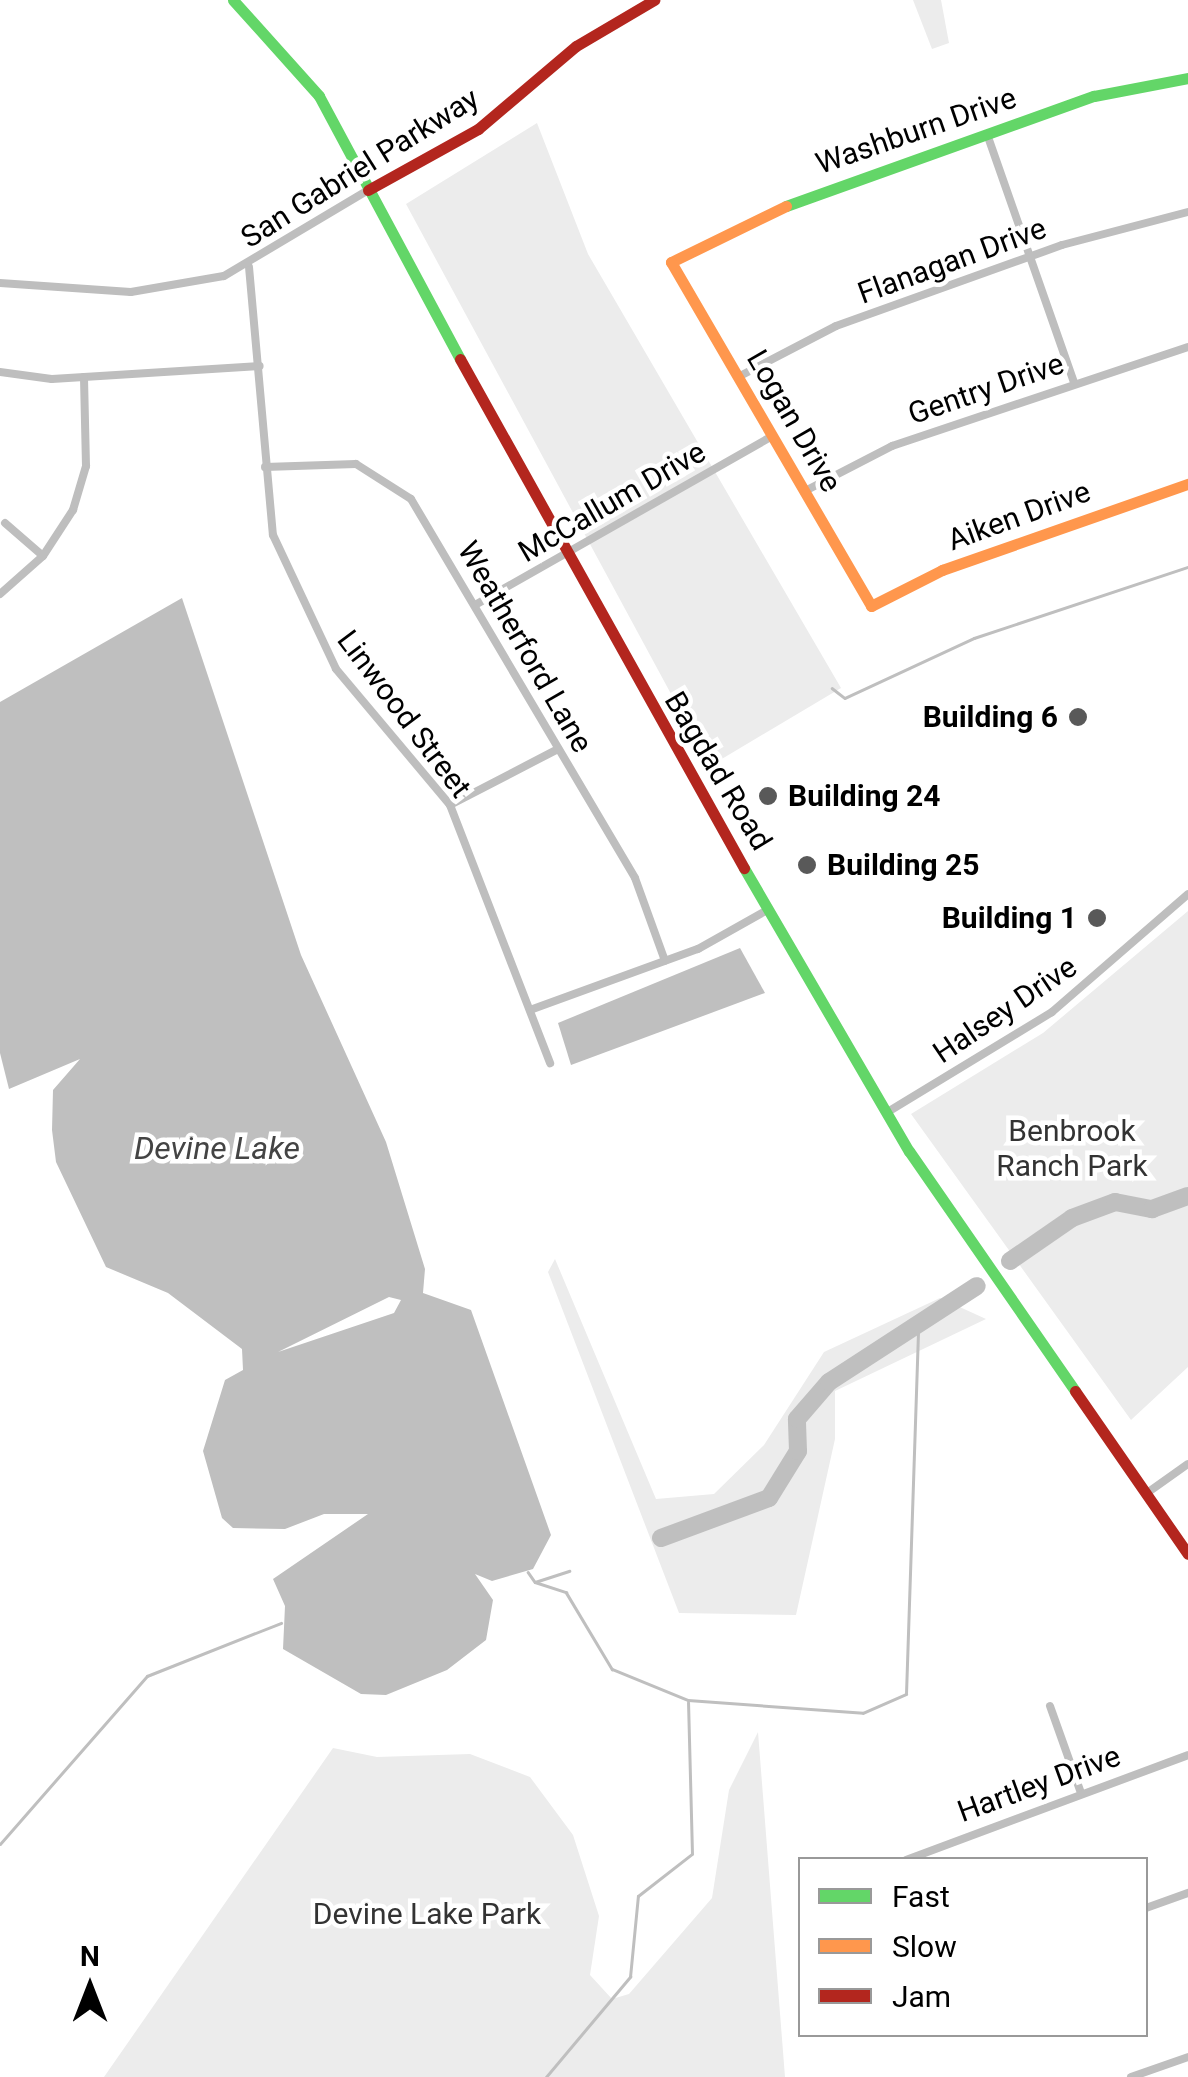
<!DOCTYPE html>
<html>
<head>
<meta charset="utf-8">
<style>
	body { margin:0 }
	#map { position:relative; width:1188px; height:2077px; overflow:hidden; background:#fff; font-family:Roboto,sans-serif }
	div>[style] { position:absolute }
	.green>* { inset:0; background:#ececec }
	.water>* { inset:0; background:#bfbfbf }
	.stream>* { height:2.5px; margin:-1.25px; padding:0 1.25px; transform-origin:1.25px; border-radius:1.25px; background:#bfbfbf }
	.river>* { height:18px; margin:-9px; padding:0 9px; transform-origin:9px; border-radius:9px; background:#bfbfbf }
	.street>* { height:8px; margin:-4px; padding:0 4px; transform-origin:4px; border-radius:4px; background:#bebebe }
	.fast>* { height:11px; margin:-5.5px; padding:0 5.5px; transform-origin:5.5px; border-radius:5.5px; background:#63d668 }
	.slow>* { height:11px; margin:-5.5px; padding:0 5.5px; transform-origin:5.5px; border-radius:5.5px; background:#ff974d }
	.jam>* { height:11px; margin:-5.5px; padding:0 5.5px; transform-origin:5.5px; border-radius:5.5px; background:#b3261e }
	.dots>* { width:28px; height:28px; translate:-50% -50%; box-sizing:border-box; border:5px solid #fff; border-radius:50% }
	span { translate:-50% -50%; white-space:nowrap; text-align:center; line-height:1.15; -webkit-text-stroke:9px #fff; paint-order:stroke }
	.street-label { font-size:30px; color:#000 }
	.poi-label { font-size:30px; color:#000; font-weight:700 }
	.right { translate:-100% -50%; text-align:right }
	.left { translate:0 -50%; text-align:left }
	.park-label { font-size:30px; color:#333 }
	.water-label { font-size:32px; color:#444; font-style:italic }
	.legend { position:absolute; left:798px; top:1857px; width:350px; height:180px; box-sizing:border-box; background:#fff; border:2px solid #999; margin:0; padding:12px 18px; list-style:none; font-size:30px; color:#000 }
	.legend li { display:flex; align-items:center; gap:20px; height:50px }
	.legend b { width:50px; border:2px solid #999 }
	.north { position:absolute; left:40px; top:1937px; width:100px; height:100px; -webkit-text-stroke:8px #fff; paint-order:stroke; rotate:0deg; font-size:28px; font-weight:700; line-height:40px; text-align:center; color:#000 }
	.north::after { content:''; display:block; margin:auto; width:35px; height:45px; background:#000; clip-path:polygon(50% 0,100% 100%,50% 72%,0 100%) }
</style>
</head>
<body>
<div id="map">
	<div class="green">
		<div style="clip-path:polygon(913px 0,941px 0,949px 43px,932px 49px)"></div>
		<div style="clip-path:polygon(537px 123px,588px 254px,841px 688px,710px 766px,406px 204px)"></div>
		<div style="clip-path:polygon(1188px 911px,1188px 1367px,1131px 1420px,911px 1114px,1043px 1033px)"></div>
		<div style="clip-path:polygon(555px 1259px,656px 1499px,714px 1494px,764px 1445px,824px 1352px,940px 1298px,986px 1319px,835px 1391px,835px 1439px,796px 1615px,679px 1613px,548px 1272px)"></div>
		<div style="clip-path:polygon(758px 1732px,785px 2077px,104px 2077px,333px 1748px,377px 1757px,470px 1754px,530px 1777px,573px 1835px,599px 1916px,590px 1975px,612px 1999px,629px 1994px,712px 1898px,729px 1790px)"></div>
	</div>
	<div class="water">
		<div style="clip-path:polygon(evenodd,182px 598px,301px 955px,386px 1142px,425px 1269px,423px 1293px,471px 1310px,551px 1535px,533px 1569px,492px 1581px,475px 1574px,493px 1600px,486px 1640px,447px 1670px,386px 1695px,361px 1694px,283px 1649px,285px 1606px,273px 1579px,368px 1514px,324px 1514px,285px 1529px,233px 1528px,222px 1518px,203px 1451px,225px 1380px,243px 1370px,242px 1349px,168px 1293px,106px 1267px,56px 1162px,52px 1130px,53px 1090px,80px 1059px,9px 1089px,0 1053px,0 702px,182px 598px,389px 1297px,401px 1300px,394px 1313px,278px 1352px,389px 1297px)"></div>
		<div style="clip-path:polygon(740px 948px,765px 993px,571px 1065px,558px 1023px)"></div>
	</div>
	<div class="stream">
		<div style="left:832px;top:688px;width:16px;rotate:38deg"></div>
		<div style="left:845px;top:698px;width:142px;rotate:-24.9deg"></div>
		<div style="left:974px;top:638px;width:225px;rotate:-18.4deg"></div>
		<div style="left:528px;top:1572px;width:12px;rotate:55deg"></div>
		<div style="left:535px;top:1582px;width:36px;rotate:-18deg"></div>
		<div style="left:535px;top:1582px;width:33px;rotate:18deg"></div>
		<div style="left:566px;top:1592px;width:90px;rotate:59.1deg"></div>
		<div style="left:612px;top:1669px;width:82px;rotate:22.2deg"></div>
		<div style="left:688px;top:1700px;width:175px;rotate:4.2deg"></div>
		<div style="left:863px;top:1713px;width:47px;rotate:-23.8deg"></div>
		<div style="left:906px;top:1694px;width:363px;rotate:-88.1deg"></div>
		<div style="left:0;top:1844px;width:223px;rotate:-48.8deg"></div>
		<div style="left:147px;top:1676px;width:144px;rotate:-21.6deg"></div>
		<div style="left:546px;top:2077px;width:131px;rotate:-50deg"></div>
		<div style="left:630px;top:1977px;width:81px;rotate:-84.4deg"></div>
		<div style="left:638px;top:1896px;width:68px;rotate:-37.9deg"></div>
		<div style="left:692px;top:1854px;width:151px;rotate:-91.5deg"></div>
	</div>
	<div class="river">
		<div style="left:1010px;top:1261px;width:75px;rotate:-34.7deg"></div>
		<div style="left:1072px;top:1218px;width:46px;rotate:-20.4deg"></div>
		<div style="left:1115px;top:1202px;width:38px;rotate:11deg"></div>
		<div style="left:1152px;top:1209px;width:38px;rotate:-20deg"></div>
		<div style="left:661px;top:1538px;width:115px;rotate:-20.3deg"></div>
		<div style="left:769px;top:1498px;width:55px;rotate:-58.3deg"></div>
		<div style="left:798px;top:1451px;width:32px;rotate:-92deg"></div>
		<div style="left:797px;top:1419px;width:49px;rotate:-49.1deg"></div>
		<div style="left:829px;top:1382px;width:176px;rotate:-33deg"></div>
	</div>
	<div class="street">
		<div style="left:987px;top:134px;width:264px;rotate:70.7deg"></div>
		<div style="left:249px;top:267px;width:269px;rotate:84.9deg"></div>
		<div style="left:273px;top:535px;width:148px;rotate:64.8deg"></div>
		<div style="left:336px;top:669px;width:177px;rotate:50deg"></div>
		<div style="left:450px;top:805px;width:277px;rotate:68.8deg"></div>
		<div style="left:0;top:283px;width:131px;rotate:3.9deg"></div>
		<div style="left:131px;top:292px;width:94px;rotate:-9.8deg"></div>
		<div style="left:224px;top:276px;width:168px;rotate:-30.8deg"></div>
		<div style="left:0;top:372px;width:52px;rotate:7.7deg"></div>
		<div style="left:52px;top:379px;width:208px;rotate:-3.6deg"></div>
		<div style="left:740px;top:376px;width:108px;rotate:-27.5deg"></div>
		<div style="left:836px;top:326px;width:240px;rotate:-19.7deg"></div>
		<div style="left:1062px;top:245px;width:130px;rotate:-14.7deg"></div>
		<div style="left:265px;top:467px;width:91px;rotate:-1.9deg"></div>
		<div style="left:356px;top:464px;width:65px;rotate:32.5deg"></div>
		<div style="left:411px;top:499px;width:440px;rotate:59.4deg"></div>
		<div style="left:635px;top:878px;width:88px;rotate:70.1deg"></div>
		<div style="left:805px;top:491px;width:98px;rotate:-27.3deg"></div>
		<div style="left:892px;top:446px;width:312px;rotate:-18.5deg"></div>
		<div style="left:5px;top:523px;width:50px;rotate:41deg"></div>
		<div style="left:0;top:594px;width:57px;rotate:-41.5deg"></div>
		<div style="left:43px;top:556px;width:55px;rotate:-56.9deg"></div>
		<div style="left:73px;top:510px;width:46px;rotate:-73.5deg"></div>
		<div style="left:86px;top:466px;width:89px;rotate:-91.3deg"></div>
		<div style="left:475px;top:605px;width:342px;rotate:-29.6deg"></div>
		<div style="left:450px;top:805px;width:122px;rotate:-27.4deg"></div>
		<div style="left:530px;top:1010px;width:179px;rotate:-20deg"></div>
		<div style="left:698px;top:949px;width:81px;rotate:-29.4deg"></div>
		<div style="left:886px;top:1113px;width:194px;rotate:-31.3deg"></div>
		<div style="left:1052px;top:1012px;width:180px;rotate:-40.9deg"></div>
		<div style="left:1147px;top:1493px;width:50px;rotate:-35.3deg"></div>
		<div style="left:1050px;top:1706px;width:92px;rotate:70.4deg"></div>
		<div style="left:906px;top:1860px;width:301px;rotate:-20.4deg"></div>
		<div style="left:1146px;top:1908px;width:45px;rotate:-19.7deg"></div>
		<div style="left:1131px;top:2077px;width:60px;rotate:-19.3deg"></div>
	</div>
	<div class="fast">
		<div style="left:233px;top:0;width:129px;rotate:48.1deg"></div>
		<div style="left:319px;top:96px;width:298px;rotate:61.8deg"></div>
		<div style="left:786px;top:206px;width:327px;rotate:-19.7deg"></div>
		<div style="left:1094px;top:96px;width:96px;rotate:-10.8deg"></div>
		<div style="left:744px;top:868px;width:328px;rotate:59.8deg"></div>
		<div style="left:909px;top:1151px;width:292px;rotate:55.3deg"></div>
	</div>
	<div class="slow">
		<div style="left:786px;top:206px;width:128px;rotate:154deg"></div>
		<div style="left:671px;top:262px;width:398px;rotate:59.8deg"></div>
		<div style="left:871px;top:606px;width:80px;rotate:-26.9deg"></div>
		<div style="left:942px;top:570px;width:261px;rotate:-19.3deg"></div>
	</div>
	<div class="jam">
		<div style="left:368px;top:190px;width:126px;rotate:-29deg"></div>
		<div style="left:478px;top:129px;width:128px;rotate:-40.3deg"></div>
		<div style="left:576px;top:46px;width:91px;rotate:-30.5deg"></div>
		<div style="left:460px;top:359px;width:583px;rotate:60.84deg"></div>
		<div style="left:1075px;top:1391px;width:198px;rotate:55.3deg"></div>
	</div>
	<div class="dots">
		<div style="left:1078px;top:717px;background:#595959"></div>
		<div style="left:768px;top:796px;background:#595959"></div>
		<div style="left:807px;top:865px;background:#595959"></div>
		<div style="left:1097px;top:918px;background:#595959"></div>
	</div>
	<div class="street-label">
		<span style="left:916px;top:131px;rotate:-19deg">Washburn Drive</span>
		<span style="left:360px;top:168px;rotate:-32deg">San Gabriel Parkway</span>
		<span style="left:952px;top:261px;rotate:-20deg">Flanagan Drive</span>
		<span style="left:986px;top:389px;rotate:-19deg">Gentry Drive</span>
		<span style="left:794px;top:421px;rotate:60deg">Logan Drive</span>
		<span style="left:612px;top:502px;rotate:-30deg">McCallum Drive</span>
		<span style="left:1019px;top:516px;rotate:-20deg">Aiken Drive</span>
		<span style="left:525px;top:647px;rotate:60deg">Weatherford Lane</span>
		<span style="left:404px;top:714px;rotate:53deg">Linwood Street</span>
		<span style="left:718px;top:771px;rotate:59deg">Bagdad Road</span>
		<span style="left:1005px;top:1010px;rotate:-34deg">Halsey Drive</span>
		<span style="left:1039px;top:1784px;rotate:-20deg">Hartley Drive</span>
	</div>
	<div class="poi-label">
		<span class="right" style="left:1058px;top:717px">Building 6</span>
		<span class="left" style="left:788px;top:796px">Building 24</span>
		<span class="left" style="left:827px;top:865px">Building 25</span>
		<span class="right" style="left:1077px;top:918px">Building 1</span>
	</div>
	<div class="park-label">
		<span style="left:1072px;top:1148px">Benbrook<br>Ranch Park</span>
		<span style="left:427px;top:1914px">Devine Lake Park</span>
	</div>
	<div class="water-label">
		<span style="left:217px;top:1148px">Devine Lake</span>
	</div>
	<ul class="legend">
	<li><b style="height:12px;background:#63d668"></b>Fast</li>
	<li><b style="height:12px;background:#ff974d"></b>Slow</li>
	<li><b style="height:12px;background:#b3261e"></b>Jam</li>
	</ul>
	<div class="north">N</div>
</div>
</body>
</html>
